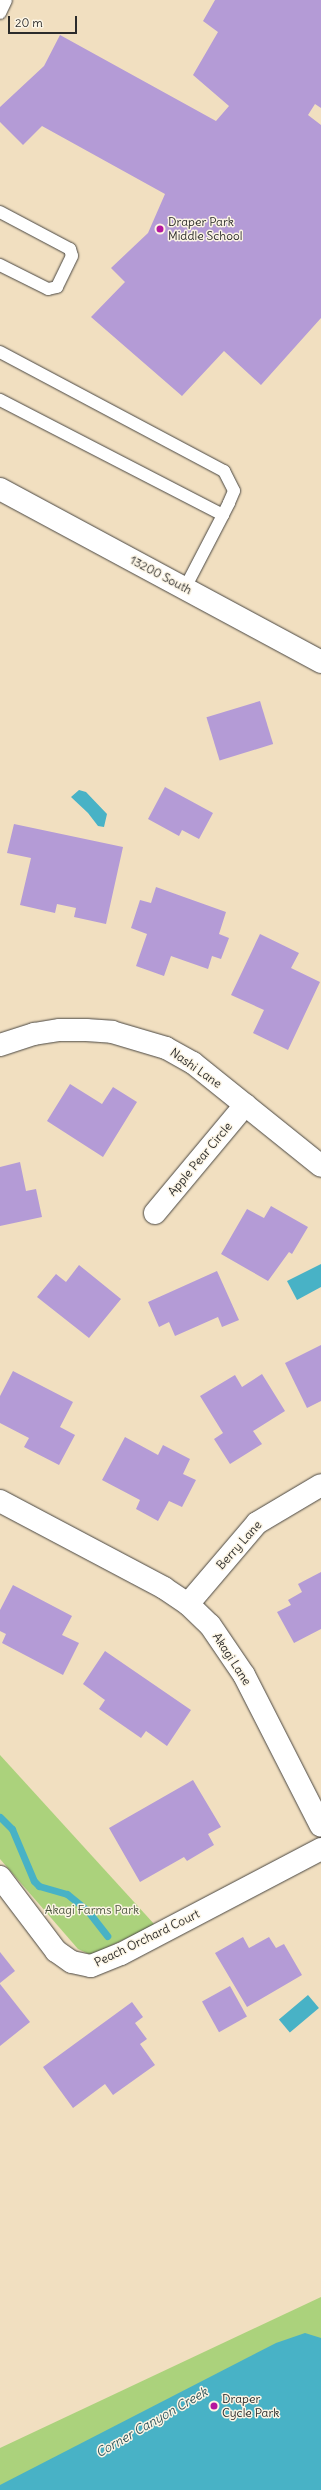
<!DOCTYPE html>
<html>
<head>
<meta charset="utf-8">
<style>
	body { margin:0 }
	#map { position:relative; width:321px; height:2490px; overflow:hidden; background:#f1dfc0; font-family:Delius,sans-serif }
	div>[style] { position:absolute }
	.green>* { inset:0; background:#abd27c }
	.water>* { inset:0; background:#48b2c6; transform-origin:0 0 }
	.stream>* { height:7px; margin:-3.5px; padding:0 3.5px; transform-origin:3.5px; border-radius:3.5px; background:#48b2c6 }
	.building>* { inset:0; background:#b49bd6; transform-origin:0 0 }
	.roads { filter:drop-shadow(0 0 1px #494641) drop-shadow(0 0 1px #494641) }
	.service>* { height:12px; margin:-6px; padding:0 6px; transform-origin:6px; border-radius:6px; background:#fff }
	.minor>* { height:22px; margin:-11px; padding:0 11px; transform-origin:11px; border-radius:11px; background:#fff }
	.tertiary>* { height:22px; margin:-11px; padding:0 11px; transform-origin:11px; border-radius:11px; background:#fff }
	.dots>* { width:11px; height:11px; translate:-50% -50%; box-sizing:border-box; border:2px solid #fcf5e5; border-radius:50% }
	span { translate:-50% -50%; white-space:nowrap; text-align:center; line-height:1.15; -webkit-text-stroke:3px #fcf5e5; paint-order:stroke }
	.poi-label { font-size:12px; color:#2b2b2b }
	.left { translate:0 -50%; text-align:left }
	.street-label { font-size:12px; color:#2b2b2b }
	.park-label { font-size:12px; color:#4b553f }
	.water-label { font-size:13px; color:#355a61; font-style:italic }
	.scale { position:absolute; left:8px; top:16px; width:69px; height:18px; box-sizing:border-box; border:2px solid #2b2b2b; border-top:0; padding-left:5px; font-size:12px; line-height:14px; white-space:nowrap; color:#2b2b2b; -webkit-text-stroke:3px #fcf5e5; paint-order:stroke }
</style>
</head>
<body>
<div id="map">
	<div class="green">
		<div style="clip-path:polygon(0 1755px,155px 1925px,91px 1955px,78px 1949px,0 1859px)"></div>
		<div style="clip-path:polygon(321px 2297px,321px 2490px,0 2490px,0 2448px)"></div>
	</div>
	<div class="water">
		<div style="clip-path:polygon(79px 790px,86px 792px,107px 814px,104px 827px,98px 826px,88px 813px,71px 797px)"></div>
		<div style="clip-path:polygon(321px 1264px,321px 1287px,297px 1300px,287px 1281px)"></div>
		<div style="left:308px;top:1995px;width:17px;height:38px;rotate:50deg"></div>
		<div style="clip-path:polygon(305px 2333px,321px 2338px,321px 2490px,0 2490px,0 2485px,276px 2343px)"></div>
	</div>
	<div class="stream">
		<div style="left:0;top:1817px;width:17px;rotate:45deg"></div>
		<div style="left:12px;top:1829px;width:56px;rotate:67.1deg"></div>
		<div style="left:34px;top:1881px;width:7px;rotate:45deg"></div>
		<div style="left:39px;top:1886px;width:29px;rotate:16deg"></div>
		<div style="left:67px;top:1894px;width:26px;rotate:39deg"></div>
		<div style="left:87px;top:1910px;width:33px;rotate:52deg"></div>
	</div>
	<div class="building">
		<div style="clip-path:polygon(215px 0,321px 0,321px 108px,315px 104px,308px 115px,321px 125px,321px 318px,261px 385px,224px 351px,182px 396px,91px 317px,125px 282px,111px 268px,148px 233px,165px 194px,42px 126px,23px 145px,0 122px,0 107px,44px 66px,60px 35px,216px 121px,229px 106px,193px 75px,218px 32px,203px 21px)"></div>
		<div style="left:260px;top:701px;width:45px;height:56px;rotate:73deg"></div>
		<div style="clip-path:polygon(165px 787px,213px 813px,199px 839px,182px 830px,179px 836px,148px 819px)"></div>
		<div style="clip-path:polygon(14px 824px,123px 847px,106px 924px,74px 917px,76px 908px,57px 904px,55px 913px,20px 905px,31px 858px,7px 853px)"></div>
		<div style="clip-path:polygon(156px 887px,226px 912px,219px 934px,229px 938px,221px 959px,212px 956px,208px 969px,171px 956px,164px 976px,136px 966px,147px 934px,131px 928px,140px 900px,151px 903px)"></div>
		<div style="clip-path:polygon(260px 934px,299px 953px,291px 968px,320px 982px,288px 1050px,253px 1033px,264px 1010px,231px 995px)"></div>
		<div style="clip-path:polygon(70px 1084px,102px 1104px,113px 1087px,137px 1102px,103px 1157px,47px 1121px)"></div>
		<div style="clip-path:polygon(20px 1162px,26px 1191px,36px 1189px,42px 1217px,0 1226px,0 1167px)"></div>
		<div style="clip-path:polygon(271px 1206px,308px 1227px,292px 1254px,289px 1252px,268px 1281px,221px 1254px,247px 1209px,264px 1218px)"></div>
		<div style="clip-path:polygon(79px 1265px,121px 1299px,89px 1338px,37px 1297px,56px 1274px,66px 1282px)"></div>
		<div style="clip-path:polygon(217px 1271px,239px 1320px,222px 1327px,218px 1317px,175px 1336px,169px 1322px,159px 1327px,148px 1302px)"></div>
		<div style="clip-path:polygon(321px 1345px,321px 1401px,307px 1408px,285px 1363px)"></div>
		<div style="clip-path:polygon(13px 1371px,73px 1402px,60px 1427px,75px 1435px,59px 1465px,24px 1447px,29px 1438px,0 1423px,0 1396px)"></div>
		<div style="clip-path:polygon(262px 1374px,285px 1411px,253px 1431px,262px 1444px,230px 1464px,214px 1439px,223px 1433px,200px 1396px,235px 1375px,242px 1387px)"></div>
		<div style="clip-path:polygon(125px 1437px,158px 1455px,163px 1445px,190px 1459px,183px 1474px,196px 1480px,182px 1507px,169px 1501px,158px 1521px,136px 1509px,140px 1500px,102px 1480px)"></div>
		<div style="clip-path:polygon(321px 1572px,321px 1629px,294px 1643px,277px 1612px,291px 1605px,288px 1600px,302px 1592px,298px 1584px)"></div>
		<div style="clip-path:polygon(13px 1585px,72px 1616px,62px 1635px,79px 1643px,63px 1675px,2px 1643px,6px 1634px,0 1631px,0 1610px)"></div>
		<div style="clip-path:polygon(105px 1651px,191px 1710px,167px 1746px,146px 1731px,141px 1738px,99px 1709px,105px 1700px,83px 1684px)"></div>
		<div style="clip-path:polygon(193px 1780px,221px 1827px,208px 1834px,214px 1845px,187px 1861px,184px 1857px,140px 1882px,109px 1828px)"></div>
		<div style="clip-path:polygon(243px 1937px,249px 1948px,269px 1937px,276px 1948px,284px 1944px,302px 1975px,247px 2007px,215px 1953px)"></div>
		<div style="clip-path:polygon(0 1952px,15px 1971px,0 1983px)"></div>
		<div style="clip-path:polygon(0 1984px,30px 2022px,0 2046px)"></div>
		<div style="left:230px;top:1986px;width:35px;height:32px;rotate:61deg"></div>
		<div style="clip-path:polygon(132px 2002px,143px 2017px,135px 2023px,147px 2039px,140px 2044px,155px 2065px,113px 2095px,105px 2084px,73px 2108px,43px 2067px)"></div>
	</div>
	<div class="roads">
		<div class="service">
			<div style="left:0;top:13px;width:14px;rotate:-65deg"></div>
			<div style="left:0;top:212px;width:79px;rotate:27.9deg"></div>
			<div style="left:70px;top:249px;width:7px;rotate:74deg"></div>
			<div style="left:72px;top:256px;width:34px;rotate:116deg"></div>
			<div style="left:57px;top:287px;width:9px;rotate:167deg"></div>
			<div style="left:48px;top:289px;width:54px;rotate:-153.4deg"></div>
			<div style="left:0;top:352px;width:254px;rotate:28deg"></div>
			<div style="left:224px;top:471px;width:22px;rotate:63deg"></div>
			<div style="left:234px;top:491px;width:13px;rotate:113deg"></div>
			<div style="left:229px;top:503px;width:13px;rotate:117deg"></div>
			<div style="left:223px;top:515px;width:251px;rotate:-152.7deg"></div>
			<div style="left:185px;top:588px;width:82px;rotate:-62.5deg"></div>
		</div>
		<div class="minor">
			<div style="left:0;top:1045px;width:36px;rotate:-18deg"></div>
			<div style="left:34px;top:1034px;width:26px;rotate:-9deg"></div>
			<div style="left:60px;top:1030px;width:26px"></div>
			<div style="left:86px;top:1030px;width:26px;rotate:4deg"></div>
			<div style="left:112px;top:1032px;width:56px;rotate:16.5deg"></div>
			<div style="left:166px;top:1048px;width:31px;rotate:29deg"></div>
			<div style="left:193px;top:1063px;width:164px;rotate:38.8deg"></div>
			<div style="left:155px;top:1213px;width:141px;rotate:-50.2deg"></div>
			<div style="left:0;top:1501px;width:186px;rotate:27.9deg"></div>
			<div style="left:164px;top:1588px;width:29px;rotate:34deg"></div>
			<div style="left:188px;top:1604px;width:30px;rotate:44deg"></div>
			<div style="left:210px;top:1625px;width:60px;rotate:55.8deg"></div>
			<div style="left:244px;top:1675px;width:169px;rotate:63deg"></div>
			<div style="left:188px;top:1604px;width:106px;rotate:-49.6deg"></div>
			<div style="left:257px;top:1523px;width:74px;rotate:-30.7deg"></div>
			<div style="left:0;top:1877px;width:93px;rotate:52.9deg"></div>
			<div style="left:56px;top:1951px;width:19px;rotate:35deg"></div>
			<div style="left:72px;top:1962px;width:19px;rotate:12deg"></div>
			<div style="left:91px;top:1966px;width:32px;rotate:-22deg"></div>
			<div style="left:121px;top:1954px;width:226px;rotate:-27.7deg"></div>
		</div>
		<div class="tertiary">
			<div style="left:0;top:489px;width:365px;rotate:28.3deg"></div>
		</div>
	</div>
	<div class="dots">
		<div style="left:160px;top:229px;background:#b5179e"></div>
		<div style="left:214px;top:2406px;background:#b5179e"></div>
	</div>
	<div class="poi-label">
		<span class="left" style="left:168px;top:229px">Draper Park<br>Middle School</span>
		<span class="left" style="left:222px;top:2406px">Draper<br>Cycle Park</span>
	</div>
	<div class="street-label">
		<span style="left:161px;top:575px;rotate:28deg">13200 South</span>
		<span style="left:196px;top:1068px;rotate:35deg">Nashi Lane</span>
		<span style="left:200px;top:1159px;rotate:-50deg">Apple Pear Circle</span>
		<span style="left:239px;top:1545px;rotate:-48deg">Berry Lane</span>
		<span style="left:232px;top:1659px;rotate:57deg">Akagi Lane</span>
		<span style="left:147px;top:1938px;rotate:-26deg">Peach Orchard Court</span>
	</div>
	<div class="park-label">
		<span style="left:92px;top:1910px">Akagi Farms Park</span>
	</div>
	<div class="water-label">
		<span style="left:152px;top:2423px;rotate:-30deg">Corner Canyon Creek</span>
	</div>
	<div class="scale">20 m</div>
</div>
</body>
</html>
